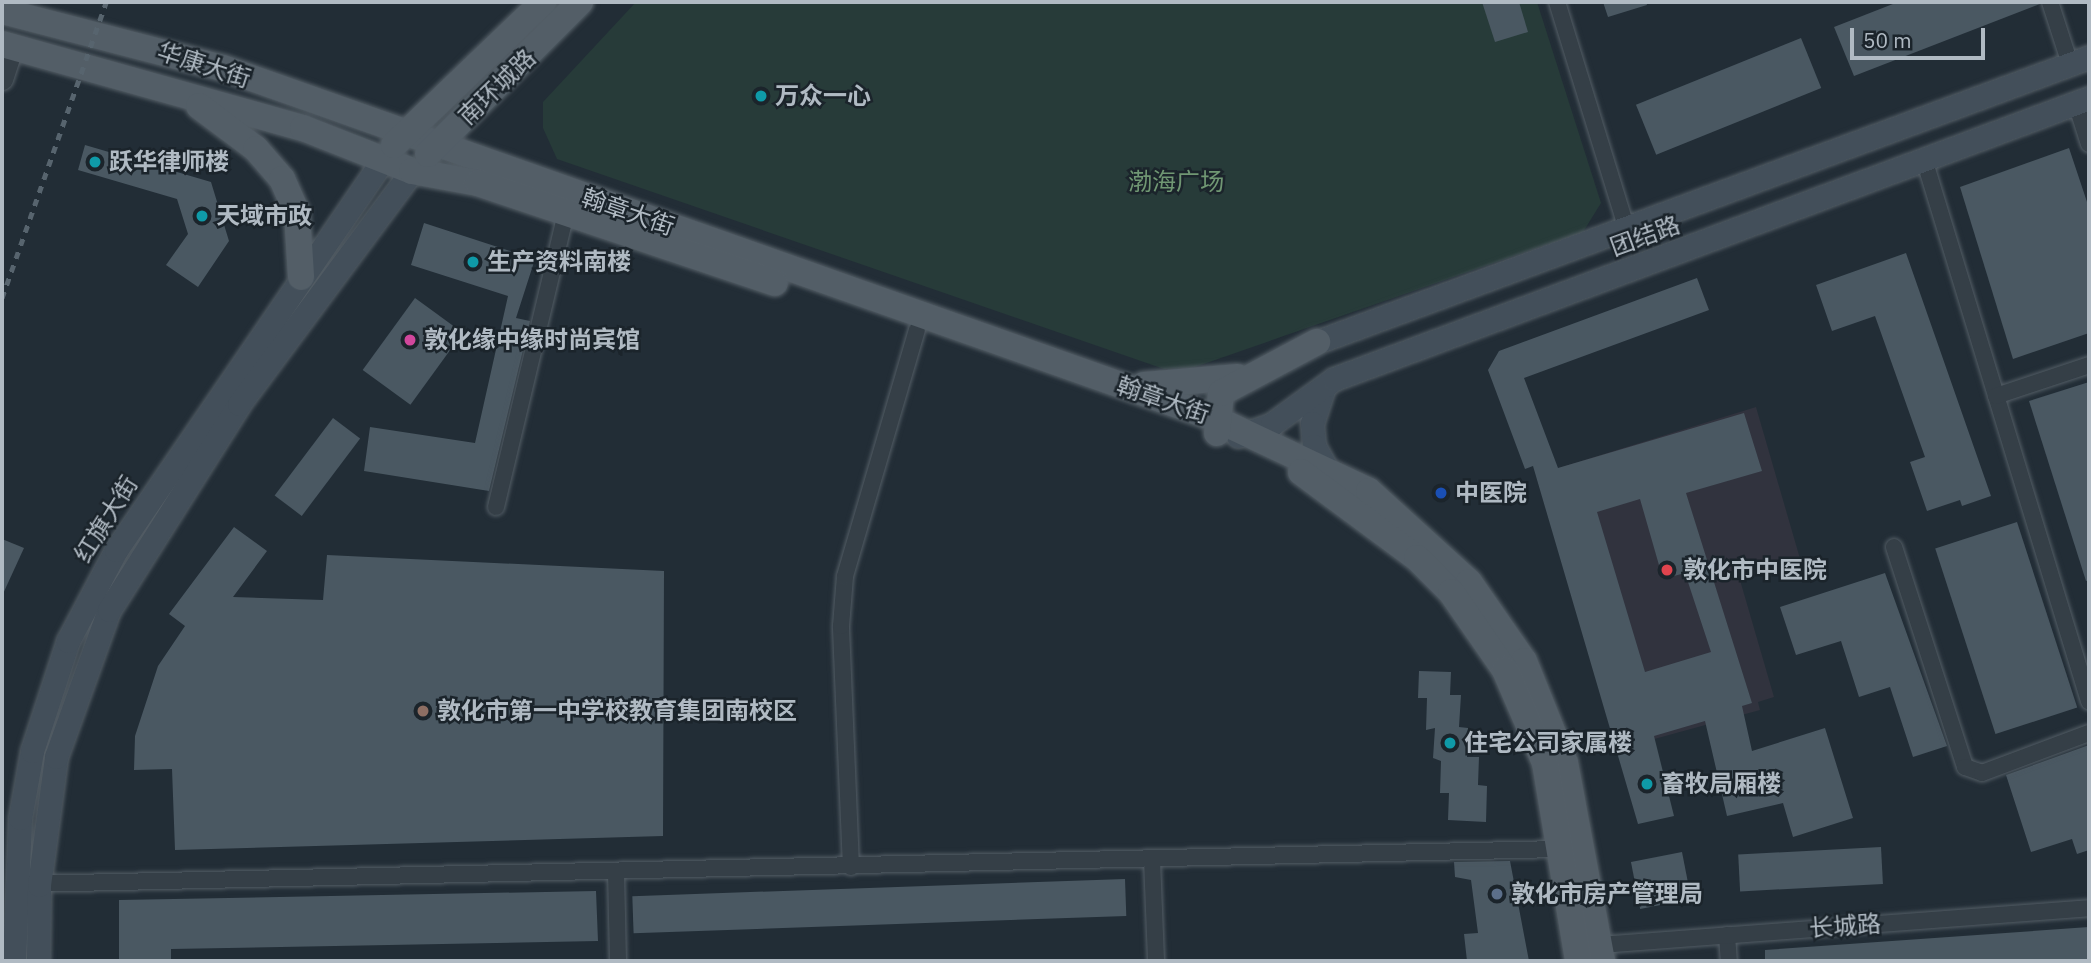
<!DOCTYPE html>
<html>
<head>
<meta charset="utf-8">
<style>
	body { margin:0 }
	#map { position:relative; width:2091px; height:963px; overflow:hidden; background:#222d36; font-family:"IBM Plex Sans","Noto Sans SC",sans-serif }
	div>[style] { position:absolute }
	.medical>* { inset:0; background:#31333e }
	.green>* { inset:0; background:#273b39 }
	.building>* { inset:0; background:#4a5862; transform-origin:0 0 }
	.roads { filter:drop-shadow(0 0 2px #535d65) drop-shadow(0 0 2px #535d65) }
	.minor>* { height:16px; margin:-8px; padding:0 8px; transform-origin:8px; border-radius:8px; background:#353f47 }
	.tertiary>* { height:21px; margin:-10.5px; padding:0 10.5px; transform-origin:10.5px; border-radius:10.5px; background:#353f47 }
	.secondary>* { height:23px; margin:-11.5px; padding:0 11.5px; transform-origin:11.5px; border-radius:11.5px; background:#434f5a }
	.primary>* { height:26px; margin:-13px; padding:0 13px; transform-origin:13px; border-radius:13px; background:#535e67 }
	.rail>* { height:5px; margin-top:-2.5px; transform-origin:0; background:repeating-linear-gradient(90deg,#57646e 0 7px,transparent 0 14px) }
	.dots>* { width:19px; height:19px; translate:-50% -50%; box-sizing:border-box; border:4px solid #1b242b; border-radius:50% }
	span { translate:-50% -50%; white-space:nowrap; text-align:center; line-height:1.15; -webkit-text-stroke:5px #1b242b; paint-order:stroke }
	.street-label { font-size:24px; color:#b0bac3 }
	.poi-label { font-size:24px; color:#b0bac3; font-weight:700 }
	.left { translate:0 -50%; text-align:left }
	.park-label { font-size:24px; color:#709773 }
	.frame { position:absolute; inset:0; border:4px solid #b0bac3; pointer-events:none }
	.scale { position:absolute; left:1850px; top:28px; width:135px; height:32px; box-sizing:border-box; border:4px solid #b0bac3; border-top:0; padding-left:9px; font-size:21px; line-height:24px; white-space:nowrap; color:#b0bac3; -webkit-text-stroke:5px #1b242b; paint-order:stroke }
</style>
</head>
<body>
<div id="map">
	<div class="medical">
		<div style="clip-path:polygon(1756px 407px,1801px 562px,1740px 580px,1774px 697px,1758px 702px,1760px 710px,1618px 749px,1536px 475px)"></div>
	</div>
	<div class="green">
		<div style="clip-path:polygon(636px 2px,1537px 2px,1601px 203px,1583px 232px,1192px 368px,1164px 369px,557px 159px,543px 128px,543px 102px)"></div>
	</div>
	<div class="building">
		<div style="clip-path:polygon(1482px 2px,1519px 2px,1528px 32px,1495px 42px)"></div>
		<div style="clip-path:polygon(1603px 2px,1646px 2px,1647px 5px,1608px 17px)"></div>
		<div style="clip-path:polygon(1898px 2px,2040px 2px,2040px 4px,1854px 76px,1834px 27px)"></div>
		<div style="left:1801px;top:38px;width:54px;height:178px;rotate:68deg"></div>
		<div style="clip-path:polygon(85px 145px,211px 182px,229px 241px,198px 287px,166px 265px,188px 234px,177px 199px,78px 170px)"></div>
		<div style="clip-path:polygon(2069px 148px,2089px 208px,2089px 333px,2013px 359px,1960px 187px)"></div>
		<div style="clip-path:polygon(424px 223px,535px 259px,516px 318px,530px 321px,489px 491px,364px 471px,370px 427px,475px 443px,508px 296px,411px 265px)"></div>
		<div style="clip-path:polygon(1906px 253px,1991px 496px,1962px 506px,1960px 500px,1927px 511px,1910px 462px,1925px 457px,1875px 316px,1832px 331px,1816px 285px)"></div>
		<div style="clip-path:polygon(evenodd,1697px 278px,1709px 310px,1524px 378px,1558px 468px,1744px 413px,1762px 471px,1686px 493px,1752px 703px,1742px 706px,1752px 751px,1825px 728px,1853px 818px,1793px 837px,1783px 803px,1727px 816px,1705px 721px,1654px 736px,1674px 816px,1638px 824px,1533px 466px,1525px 469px,1488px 370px,1499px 351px,1697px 278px,1640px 499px,1663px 579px,1685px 573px,1711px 652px,1645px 672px,1597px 512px,1640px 499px)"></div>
		<div style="left:415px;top:298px;width:59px;height:89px;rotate:36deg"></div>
		<div style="clip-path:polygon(2089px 382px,2089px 580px,2086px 581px,2029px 401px)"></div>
		<div style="left:333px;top:418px;width:34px;height:97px;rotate:37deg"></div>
		<div style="left:2017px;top:522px;width:195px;height:86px;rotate:72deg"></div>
		<div style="clip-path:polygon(234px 527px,267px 551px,233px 597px,323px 600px,327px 555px,664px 571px,663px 836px,175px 850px,172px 769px,134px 770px,135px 736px,158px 666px,185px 626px,169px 614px)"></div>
		<div style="clip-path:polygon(2px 539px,24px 548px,2px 596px)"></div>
		<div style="clip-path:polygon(1885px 573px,1947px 746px,1913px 757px,1890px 687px,1859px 697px,1841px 641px,1796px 655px,1780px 607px)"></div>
		<div style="clip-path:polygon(1419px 671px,1451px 672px,1450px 695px,1461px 695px,1459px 727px,1468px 728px,1467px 757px,1479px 757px,1478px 785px,1487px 786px,1486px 822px,1448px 820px,1449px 793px,1440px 793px,1441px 761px,1433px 758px,1435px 728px,1426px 730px,1427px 698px,1418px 698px)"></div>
		<div style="clip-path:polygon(2089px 745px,2089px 850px,2077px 854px,2072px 839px,2031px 852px,2006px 775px)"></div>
		<div style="left:1881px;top:847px;width:37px;height:143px;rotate:87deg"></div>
		<div style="left:1682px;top:852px;width:48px;height:52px;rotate:79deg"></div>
		<div style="clip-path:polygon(1510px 861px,1529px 961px,1467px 961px,1464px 934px,1478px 933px,1471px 880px,1455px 877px,1454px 862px)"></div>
		<div style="left:1125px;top:879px;width:37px;height:493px;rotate:88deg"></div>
		<div style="clip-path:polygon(596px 891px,598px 941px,171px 949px,171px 961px,119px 961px,119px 900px)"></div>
		<div style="clip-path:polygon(2089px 927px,2089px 961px,1765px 961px,1765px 950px)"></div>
	</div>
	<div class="roads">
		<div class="minor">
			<div style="left:1557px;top:2px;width:238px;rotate:72.9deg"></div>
			<div style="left:2050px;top:2px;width:65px;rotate:72.1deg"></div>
			<div style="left:2076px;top:103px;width:43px;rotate:72.4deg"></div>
			<div style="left:1924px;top:159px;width:567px;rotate:73.07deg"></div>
			<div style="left:1996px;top:396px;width:98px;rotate:-18.4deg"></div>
			<div style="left:496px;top:507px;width:302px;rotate:-76.6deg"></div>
			<div style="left:1894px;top:547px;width:231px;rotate:72.1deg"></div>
			<div style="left:1965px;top:767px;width:18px;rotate:19deg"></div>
			<div style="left:1982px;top:773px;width:114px;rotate:-20.5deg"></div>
			<div style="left:1152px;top:860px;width:101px;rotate:87.7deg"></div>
			<div style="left:851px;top:867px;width:241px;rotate:-92.4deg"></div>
			<div style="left:841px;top:626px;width:50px;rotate:-85.4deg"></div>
			<div style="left:845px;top:576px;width:256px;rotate:-73.7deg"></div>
			<div style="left:616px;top:872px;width:89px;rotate:88.7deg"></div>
			<div style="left:29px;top:884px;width:1530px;rotate:-1.31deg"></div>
			<div style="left:1727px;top:935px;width:26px;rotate:86deg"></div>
			<div style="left:1600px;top:945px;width:490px;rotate:-4.3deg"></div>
		</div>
		<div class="tertiary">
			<div style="left:2px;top:79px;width:35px;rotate:-72deg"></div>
		</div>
		<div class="secondary">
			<div style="left:1317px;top:342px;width:823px;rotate:-20.26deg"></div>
			<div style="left:1324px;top:387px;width:38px;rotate:108deg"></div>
			<div style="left:1312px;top:423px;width:23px;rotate:85deg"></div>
			<div style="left:1314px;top:446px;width:23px;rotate:61deg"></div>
			<div style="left:1238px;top:436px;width:36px;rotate:-19deg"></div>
			<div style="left:1272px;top:424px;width:77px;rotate:-36deg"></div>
			<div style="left:1334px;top:379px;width:806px;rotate:-20.41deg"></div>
			<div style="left:14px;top:961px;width:143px;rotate:-87.6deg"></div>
			<div style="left:20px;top:818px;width:68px;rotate:-79.8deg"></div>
			<div style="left:32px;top:751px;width:116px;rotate:-71.9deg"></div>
			<div style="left:68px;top:641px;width:103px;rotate:-62.2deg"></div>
			<div style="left:116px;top:550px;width:471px;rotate:-55.6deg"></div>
			<div style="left:38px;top:961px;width:76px;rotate:-89.2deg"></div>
			<div style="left:39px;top:885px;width:129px;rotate:-82.4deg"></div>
			<div style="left:56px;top:757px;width:156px;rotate:-70.2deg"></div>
			<div style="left:109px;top:610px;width:244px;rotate:-57.7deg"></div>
			<div style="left:239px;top:404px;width:290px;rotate:-53.4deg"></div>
		</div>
		<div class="primary">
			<div style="left:2px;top:11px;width:228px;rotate:14.5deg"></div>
			<div style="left:223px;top:68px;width:1051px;rotate:19.45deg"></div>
			<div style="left:1214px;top:418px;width:171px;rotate:25.2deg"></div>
			<div style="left:1369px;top:491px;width:135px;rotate:42.3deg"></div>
			<div style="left:1469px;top:582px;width:96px;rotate:55.2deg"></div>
			<div style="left:1524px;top:661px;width:110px;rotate:68.1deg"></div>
			<div style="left:1565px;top:763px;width:201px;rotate:79.4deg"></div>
			<div style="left:2px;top:44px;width:313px;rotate:15.6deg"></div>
			<div style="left:303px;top:128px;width:117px;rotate:21.5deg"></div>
			<div style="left:412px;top:171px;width:67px;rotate:10.3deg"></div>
			<div style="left:478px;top:183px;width:313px;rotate:18.6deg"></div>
			<div style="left:199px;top:106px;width:71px;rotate:37deg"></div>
			<div style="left:256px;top:149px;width:40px;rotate:49deg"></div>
			<div style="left:282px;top:179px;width:37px;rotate:66deg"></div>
			<div style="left:297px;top:213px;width:64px;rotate:86.4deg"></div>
			<div style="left:394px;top:145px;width:207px;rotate:-43.8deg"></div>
			<div style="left:428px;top:154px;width:215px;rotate:-45deg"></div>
			<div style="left:1144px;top:385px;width:94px;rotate:-4.9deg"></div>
			<div style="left:1217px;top:433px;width:40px;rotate:-84.3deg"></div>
			<div style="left:1221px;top:393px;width:109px;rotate:-28deg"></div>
			<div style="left:1301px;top:472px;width:144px;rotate:36.6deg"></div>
			<div style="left:1417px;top:558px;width:48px;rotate:45deg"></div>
			<div style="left:1451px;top:592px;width:95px;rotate:55.3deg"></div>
			<div style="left:1505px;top:670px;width:101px;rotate:66.7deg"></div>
			<div style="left:1545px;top:763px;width:201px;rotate:80.5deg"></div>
		</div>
	</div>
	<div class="rail">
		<div style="left:2px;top:298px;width:314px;rotate:-70.6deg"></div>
	</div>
	<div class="dots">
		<div style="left:761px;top:96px;background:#0f9aa8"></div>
		<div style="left:95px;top:162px;background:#0f9aa8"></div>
		<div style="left:202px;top:216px;background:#0f9aa8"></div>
		<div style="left:473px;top:262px;background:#0f9aa8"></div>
		<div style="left:410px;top:340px;background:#d1479c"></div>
		<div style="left:1441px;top:493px;background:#1a4fb4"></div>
		<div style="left:1667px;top:570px;background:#e0444e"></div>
		<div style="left:423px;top:711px;background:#8d6e63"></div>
		<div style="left:1450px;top:743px;background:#0f9aa8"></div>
		<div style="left:1647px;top:784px;background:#0f9aa8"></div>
		<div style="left:1497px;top:894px;background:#5c6f8a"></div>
	</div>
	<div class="street-label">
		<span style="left:204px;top:65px;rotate:18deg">华康大街</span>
		<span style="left:497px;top:87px;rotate:-44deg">南环城路</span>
		<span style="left:628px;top:212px;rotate:19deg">翰章大街</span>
		<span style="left:1645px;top:236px;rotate:-20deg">团结路</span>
		<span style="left:1163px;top:400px;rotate:19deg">翰章大街</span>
		<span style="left:106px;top:519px;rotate:-58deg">红旗大街</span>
		<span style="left:1845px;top:926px;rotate:-4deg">长城路</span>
	</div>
	<div class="poi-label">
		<span class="left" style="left:775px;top:96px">万众一心</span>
		<span class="left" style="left:109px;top:162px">跃华律师楼</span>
		<span class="left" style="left:216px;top:216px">天域市政</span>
		<span class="left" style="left:487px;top:262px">生产资料南楼</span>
		<span class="left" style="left:424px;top:340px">敦化缘中缘时尚宾馆</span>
		<span class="left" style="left:1455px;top:493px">中医院</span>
		<span class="left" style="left:1683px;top:570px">敦化市中医院</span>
		<span class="left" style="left:437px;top:711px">敦化市第一中学校教育集团南校区</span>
		<span class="left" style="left:1464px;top:743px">住宅公司家属楼</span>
		<span class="left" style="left:1661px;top:784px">畜牧局厢楼</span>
		<span class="left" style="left:1511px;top:894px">敦化市房产管理局</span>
	</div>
	<div class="park-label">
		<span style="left:1176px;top:182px">渤海广场</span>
	</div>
	<div class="frame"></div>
	<div class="scale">50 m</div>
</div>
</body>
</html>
